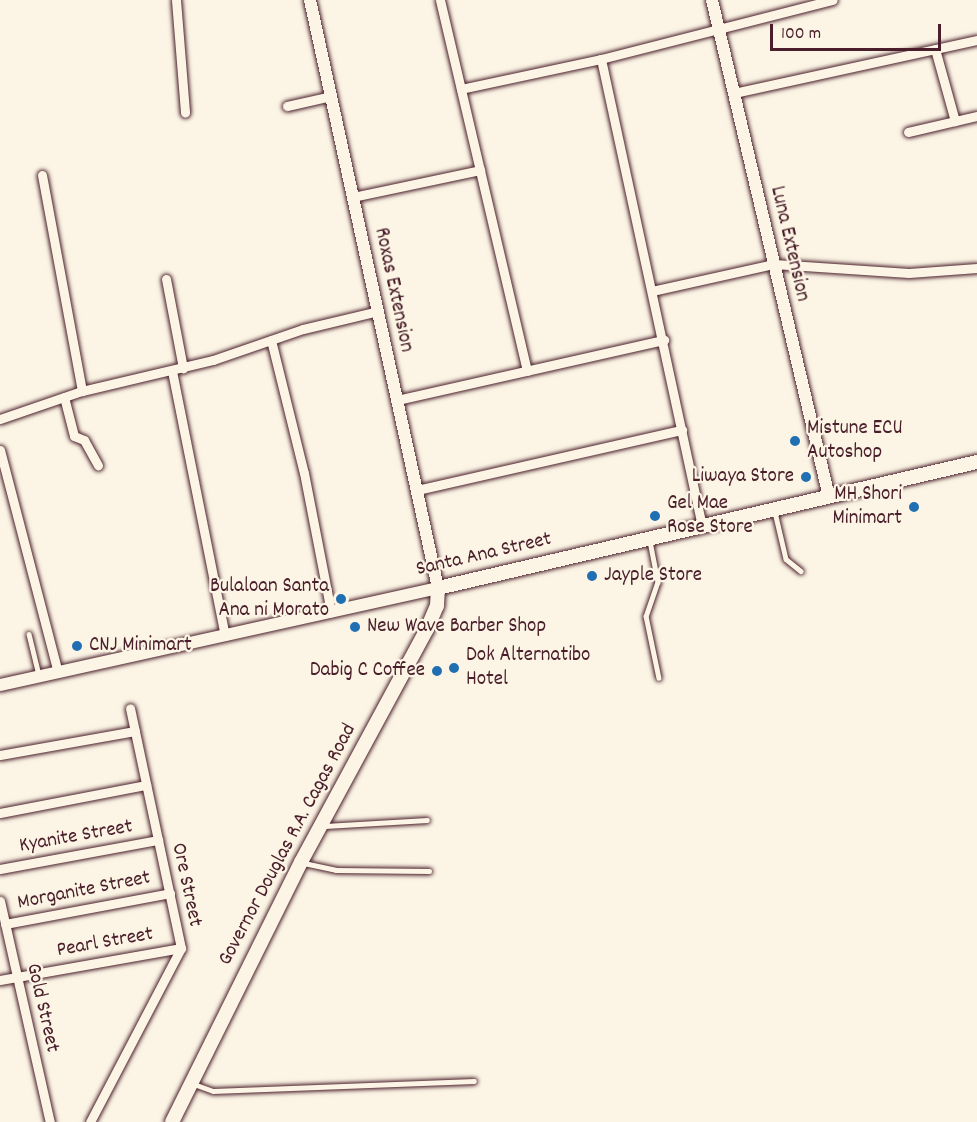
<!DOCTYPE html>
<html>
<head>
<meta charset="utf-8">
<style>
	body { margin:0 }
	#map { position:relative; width:977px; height:1122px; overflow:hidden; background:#fcf5e5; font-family:Dekko,sans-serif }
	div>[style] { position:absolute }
	.roads { filter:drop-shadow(0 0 2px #4a1f2b) drop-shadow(0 0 2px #4a1f2b) }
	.lane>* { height:4.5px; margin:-2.25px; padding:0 2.25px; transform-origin:2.25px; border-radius:2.25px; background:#fcf5e5 }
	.street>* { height:9px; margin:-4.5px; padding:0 4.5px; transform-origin:4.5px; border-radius:4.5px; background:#fcf5e5 }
	.secondary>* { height:12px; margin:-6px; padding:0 6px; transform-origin:6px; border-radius:6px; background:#fcf5e5 }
	.primary>* { height:14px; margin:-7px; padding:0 7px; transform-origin:7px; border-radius:7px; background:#fcf5e5 }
	.dots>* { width:16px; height:16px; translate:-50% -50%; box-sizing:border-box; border:3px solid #fcf5e5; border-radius:50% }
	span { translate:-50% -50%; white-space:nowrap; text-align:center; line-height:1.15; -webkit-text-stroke:4.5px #fcf5e5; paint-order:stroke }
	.street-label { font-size:21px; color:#4a1f2b }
	.poi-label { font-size:21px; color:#4a1f2b }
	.left { translate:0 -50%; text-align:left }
	.right { translate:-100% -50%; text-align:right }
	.scale { position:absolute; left:770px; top:24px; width:171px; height:27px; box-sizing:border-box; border:3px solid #4a1f2b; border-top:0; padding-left:8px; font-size:18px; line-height:21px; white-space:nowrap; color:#4a1f2b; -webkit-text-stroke:4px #fcf5e5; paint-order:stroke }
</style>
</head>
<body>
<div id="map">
	<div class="roads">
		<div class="lane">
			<div style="left:775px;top:512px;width:48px;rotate:76.8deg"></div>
			<div style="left:786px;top:559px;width:19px;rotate:39deg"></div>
			<div style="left:650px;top:541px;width:42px;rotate:79deg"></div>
			<div style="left:658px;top:582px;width:36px;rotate:109deg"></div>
			<div style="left:646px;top:616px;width:63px;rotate:78.2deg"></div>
			<div style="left:29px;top:634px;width:42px;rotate:76.3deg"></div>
			<div style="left:325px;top:826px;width:102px;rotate:-3.4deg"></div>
			<div style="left:304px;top:863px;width:33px;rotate:12deg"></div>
			<div style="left:336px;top:870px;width:93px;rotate:0.6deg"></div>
			<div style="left:194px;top:1084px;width:20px;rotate:20deg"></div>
			<div style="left:213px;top:1091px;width:261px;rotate:-2.2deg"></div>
		</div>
		<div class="street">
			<div style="left:176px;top:0;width:113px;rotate:85.4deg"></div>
			<div style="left:440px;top:0;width:381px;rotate:76.8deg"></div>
			<div style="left:935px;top:49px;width:75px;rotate:74.5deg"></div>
			<div style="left:601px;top:59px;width:478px;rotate:77.8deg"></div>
			<div style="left:461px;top:89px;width:143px;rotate:-12.1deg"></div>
			<div style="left:601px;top:59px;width:239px;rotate:-14.3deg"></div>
			<div style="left:734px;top:93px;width:249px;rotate:-12.3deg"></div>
			<div style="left:287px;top:106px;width:45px;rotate:-12.8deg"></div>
			<div style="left:908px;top:132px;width:71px;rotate:-13.1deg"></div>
			<div style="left:42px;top:175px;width:220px;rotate:79.5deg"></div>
			<div style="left:353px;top:197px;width:130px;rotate:-12deg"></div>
			<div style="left:166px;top:279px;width:91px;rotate:79.2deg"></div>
			<div style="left:652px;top:291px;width:125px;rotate:-12.5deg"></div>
			<div style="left:774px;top:264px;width:135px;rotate:3.8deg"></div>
			<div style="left:909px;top:273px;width:68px;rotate:-4.2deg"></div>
			<div style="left:271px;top:340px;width:137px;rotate:76.1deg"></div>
			<div style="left:304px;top:473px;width:142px;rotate:79deg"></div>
			<div style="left:172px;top:371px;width:270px;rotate:78.7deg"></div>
			<div style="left:64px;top:397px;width:40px;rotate:75.6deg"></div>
			<div style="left:74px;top:436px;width:11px;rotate:22deg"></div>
			<div style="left:84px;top:440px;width:29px;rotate:61deg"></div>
			<div style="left:397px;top:400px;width:274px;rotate:-12.7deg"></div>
			<div style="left:0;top:419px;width:87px;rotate:-18.9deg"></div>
			<div style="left:82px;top:391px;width:135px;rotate:-13.3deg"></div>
			<div style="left:213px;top:360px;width:95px;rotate:-19deg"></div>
			<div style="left:303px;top:329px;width:77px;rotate:-13.5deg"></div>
			<div style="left:0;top:450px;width:230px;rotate:75.4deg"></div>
			<div style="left:417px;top:490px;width:272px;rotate:-12.8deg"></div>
			<div style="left:0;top:755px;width:137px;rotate:-10.1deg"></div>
			<div style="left:0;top:813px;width:149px;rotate:-10.9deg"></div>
			<div style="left:0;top:869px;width:161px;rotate:-10.4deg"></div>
			<div style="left:0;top:901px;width:227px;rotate:77.3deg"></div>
			<div style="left:5px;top:924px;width:168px;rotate:-10.6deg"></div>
			<div style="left:0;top:980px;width:184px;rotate:-10deg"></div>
			<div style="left:90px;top:1122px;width:196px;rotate:-62.4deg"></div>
			<div style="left:181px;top:948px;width:245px;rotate:-102deg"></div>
		</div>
		<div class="secondary">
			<div style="left:712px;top:0;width:511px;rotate:76.75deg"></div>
			<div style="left:0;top:685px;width:449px;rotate:-12.5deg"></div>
			<div style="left:438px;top:588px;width:602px;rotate:-102.28deg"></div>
		</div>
		<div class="primary">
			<div style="left:172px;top:1122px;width:290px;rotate:-63.6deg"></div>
			<div style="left:301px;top:862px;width:265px;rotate:-61.6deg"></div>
			<div style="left:427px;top:629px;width:25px;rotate:-67deg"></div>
			<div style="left:437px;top:606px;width:18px;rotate:-87deg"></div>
			<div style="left:438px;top:588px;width:554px;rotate:-13.16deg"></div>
		</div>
	</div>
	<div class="dots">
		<div style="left:795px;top:441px;background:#1f6fb2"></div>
		<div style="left:806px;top:477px;background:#1f6fb2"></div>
		<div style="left:914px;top:507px;background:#1f6fb2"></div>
		<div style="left:655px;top:516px;background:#1f6fb2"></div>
		<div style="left:592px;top:576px;background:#1f6fb2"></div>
		<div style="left:341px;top:599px;background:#1f6fb2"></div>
		<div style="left:355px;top:627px;background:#1f6fb2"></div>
		<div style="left:77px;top:646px;background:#1f6fb2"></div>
		<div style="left:454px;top:668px;background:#1f6fb2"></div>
		<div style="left:437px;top:671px;background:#1f6fb2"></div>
	</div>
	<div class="street-label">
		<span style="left:789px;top:244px;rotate:77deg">Luna Extension</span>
		<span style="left:393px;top:290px;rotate:78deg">Roxas Extension</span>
		<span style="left:484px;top:555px;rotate:-13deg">Santa Ana Street</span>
		<span style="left:76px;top:837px;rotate:-10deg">Kyanite Street</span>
		<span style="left:288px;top:845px;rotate:-62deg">Governor Douglas R.A. Cagas Road</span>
		<span style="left:186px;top:885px;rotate:78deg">Ore Street</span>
		<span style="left:84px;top:891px;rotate:-11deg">Morganite Street</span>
		<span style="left:105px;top:943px;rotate:-10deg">Pearl Street</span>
		<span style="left:42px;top:1008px;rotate:77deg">Gold Street</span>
	</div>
	<div class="poi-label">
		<span class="left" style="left:807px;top:441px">Mistune ECU<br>Autoshop</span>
		<span class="right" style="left:794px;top:477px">Liwaya Store</span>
		<span class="right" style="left:902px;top:507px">MH Shori<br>Minimart</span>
		<span class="left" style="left:667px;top:516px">Gel Mae<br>Rose Store</span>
		<span class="left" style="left:604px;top:576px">Jayple Store</span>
		<span class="right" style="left:329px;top:599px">Bulaloan Santa<br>Ana ni Morato</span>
		<span class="left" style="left:367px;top:627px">New Wave Barber Shop</span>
		<span class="left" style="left:89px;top:646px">CNJ Minimart</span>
		<span class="left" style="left:466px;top:668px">Dok Alternatibo<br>Hotel</span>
		<span class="right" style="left:425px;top:671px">Dabig C Coffee</span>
	</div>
	<div class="scale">100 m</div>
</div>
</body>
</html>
